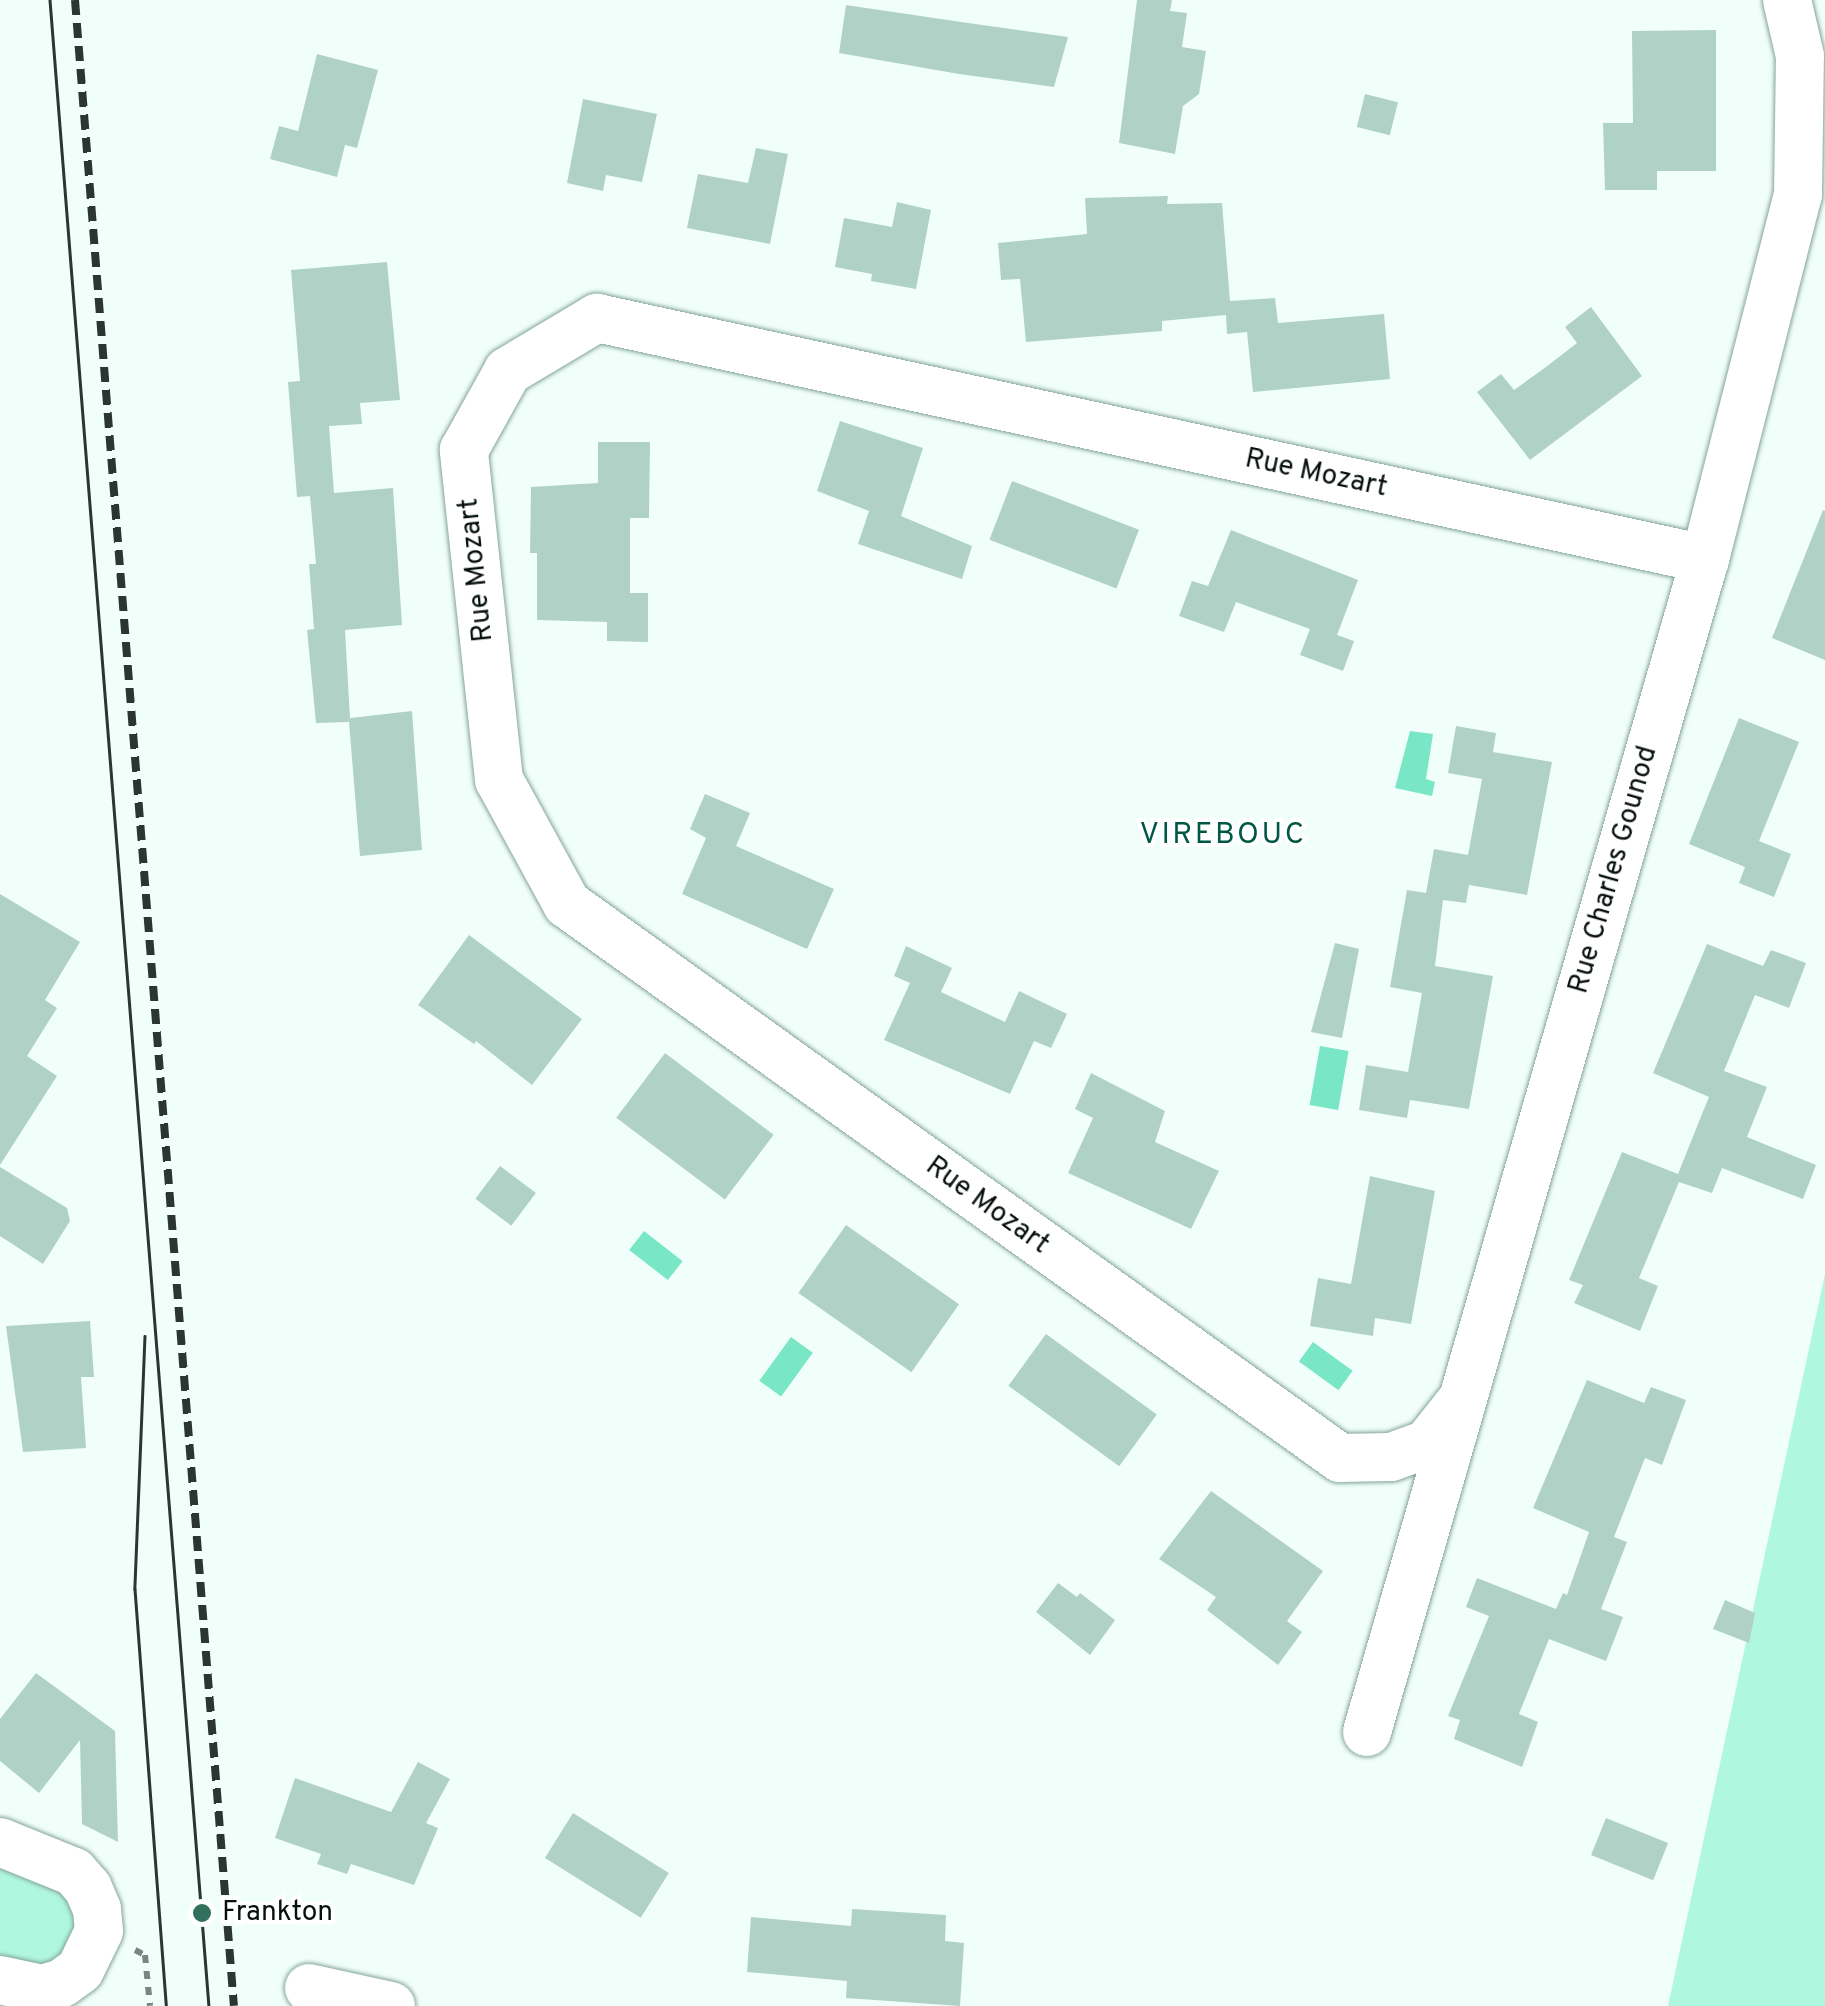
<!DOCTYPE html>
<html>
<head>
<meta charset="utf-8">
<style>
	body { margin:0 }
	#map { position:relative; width:1825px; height:2006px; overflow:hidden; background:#f1fffa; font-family:Overpass,sans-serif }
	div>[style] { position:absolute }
	.green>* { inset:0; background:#aff7de }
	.water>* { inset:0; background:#79e7c5; transform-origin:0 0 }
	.building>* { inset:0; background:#b0d2c6; transform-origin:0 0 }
	.path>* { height:6px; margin-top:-3px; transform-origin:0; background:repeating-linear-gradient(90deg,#798581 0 8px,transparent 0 16px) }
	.roads { filter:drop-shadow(0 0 2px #84a599) drop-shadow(0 0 2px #84a599) }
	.minor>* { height:48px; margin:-24px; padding:0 24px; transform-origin:24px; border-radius:24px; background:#fff }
	.tram>* { height:2.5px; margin:-1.25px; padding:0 1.25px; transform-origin:1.25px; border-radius:1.25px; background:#2b3632 }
	.rail>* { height:8px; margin-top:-4px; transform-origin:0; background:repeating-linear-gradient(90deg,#2b3632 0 15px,transparent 0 23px) }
	.dots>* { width:28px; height:28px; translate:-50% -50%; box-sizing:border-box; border:5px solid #fff; border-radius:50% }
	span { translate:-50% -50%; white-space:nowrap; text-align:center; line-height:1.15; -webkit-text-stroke:8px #fff; paint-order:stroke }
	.street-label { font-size:28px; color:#06110d }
	.poi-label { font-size:28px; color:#06110d }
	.left { translate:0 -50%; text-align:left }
	.neighbourhood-label { font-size:30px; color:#005844; letter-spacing:2.5px }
</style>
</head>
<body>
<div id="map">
	<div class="green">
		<div style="clip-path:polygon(1825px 1274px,1825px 2006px,1668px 2006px)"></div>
		<div style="clip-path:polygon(0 1856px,19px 1861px,83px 1909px,59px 1967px,0 1960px)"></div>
	</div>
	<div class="water">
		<div style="clip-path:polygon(1410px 731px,1433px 734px,1426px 779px,1435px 782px,1432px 796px,1395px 788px)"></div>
		<div style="left:1320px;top:1046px;width:29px;height:60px;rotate:10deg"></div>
		<div style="left:644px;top:1231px;width:49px;height:24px;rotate:38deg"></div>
		<div style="left:791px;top:1337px;width:27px;height:54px;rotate:36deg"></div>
		<div style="left:1313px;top:1342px;width:49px;height:24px;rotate:36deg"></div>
	</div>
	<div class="building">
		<div style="clip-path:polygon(1137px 0,1172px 0,1170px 11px,1187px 13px,1182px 47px,1206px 51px,1199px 94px,1183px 106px,1175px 154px,1119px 143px)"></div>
		<div style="clip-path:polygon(846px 5px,968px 23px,1068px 37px,1054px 87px,959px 74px,839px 53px)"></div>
		<div style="clip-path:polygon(1716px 30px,1716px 171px,1657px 171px,1657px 190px,1605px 190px,1603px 123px,1633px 123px,1632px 31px)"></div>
		<div style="clip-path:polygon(317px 54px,378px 70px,357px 148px,345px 145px,337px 177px,270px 159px,279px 126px,298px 131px)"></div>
		<div style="left:1365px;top:94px;width:34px;height:34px;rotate:14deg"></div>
		<div style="clip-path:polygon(583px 99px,657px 114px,642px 182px,606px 175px,603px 191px,567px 183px)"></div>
		<div style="clip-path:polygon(756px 148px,788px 154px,770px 244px,687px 228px,698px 174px,748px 183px)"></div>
		<div style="clip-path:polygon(1168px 196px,1167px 204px,1222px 203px,1230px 301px,1275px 298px,1278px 323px,1384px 314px,1390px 379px,1253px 392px,1247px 332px,1227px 334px,1226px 315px,1162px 321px,1162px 331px,1026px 342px,1020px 279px,1001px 280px,998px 243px,1087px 234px,1085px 198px)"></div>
		<div style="clip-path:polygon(897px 202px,931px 210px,916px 289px,871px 281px,872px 274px,835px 267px,844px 218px,892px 227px)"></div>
		<div style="clip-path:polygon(387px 262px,400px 400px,360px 403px,362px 424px,329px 426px,334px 493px,393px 488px,402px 625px,345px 630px,350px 718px,412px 711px,422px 850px,360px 856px,349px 722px,316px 723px,307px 630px,314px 629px,309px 564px,316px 564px,310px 496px,297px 497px,288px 382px,300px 381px,291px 270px)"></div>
		<div style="clip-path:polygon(1591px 307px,1642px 376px,1530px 460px,1477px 392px,1501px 374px,1514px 390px,1546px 367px,1577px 343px,1565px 327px)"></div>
		<div style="clip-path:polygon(840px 421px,923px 448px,901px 516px,972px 546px,962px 579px,858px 544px,869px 511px,817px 491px)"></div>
		<div style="clip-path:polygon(598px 442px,650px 442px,649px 518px,630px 518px,630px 593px,648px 593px,648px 642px,607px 641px,607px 622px,537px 620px,537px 553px,530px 553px,531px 487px,598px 483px)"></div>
		<div style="left:1012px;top:481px;width:136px;height:63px;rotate:21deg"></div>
		<div style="clip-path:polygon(1823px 510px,1825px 511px,1825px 660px,1772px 638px)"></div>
		<div style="clip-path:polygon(1231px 530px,1358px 580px,1337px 635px,1354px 641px,1343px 671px,1300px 655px,1310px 629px,1236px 602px,1224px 632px,1179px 616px,1192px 581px,1208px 586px)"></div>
		<div style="clip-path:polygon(1739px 718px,1799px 742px,1759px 841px,1791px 854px,1774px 897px,1739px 883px,1745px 867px,1689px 844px)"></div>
		<div style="clip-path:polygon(1456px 726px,1496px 733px,1493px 752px,1552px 762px,1527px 895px,1469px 885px,1466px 903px,1443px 900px,1435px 966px,1493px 976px,1469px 1109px,1410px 1100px,1407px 1118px,1359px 1110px,1366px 1065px,1408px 1072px,1422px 993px,1390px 987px,1407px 890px,1426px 893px,1434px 849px,1468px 855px,1482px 779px,1448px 773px)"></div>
		<div style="clip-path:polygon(705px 794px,750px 813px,736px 846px,834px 889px,807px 949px,682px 894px,706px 838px,690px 829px)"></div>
		<div style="clip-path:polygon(0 894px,80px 942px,45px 1000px,57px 1008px,27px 1056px,57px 1076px,0 1165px)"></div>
		<div style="clip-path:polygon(469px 935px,582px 1019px,532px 1085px,476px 1041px,474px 1044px,418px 1005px)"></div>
		<div style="clip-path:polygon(1335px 943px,1359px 949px,1342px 1038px,1311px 1032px)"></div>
		<div style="clip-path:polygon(1707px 944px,1763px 966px,1771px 950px,1806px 963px,1789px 1008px,1755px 995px,1724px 1071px,1767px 1087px,1747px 1137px,1816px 1165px,1803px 1199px,1722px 1168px,1712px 1193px,1679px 1182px,1639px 1278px,1658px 1286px,1640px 1331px,1574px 1303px,1583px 1285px,1569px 1280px,1622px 1152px,1678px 1174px,1702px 1114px,1709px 1097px,1653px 1073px)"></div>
		<div style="clip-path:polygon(906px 946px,952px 968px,941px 992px,1005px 1022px,1019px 991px,1067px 1014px,1051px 1048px,1034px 1041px,1010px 1094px,884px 1040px,910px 983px,894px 976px)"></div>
		<div style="left:665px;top:1053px;width:136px;height:81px;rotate:37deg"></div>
		<div style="clip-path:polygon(1091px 1073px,1165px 1111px,1155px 1142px,1219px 1171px,1191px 1229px,1068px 1173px,1093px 1118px,1075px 1109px)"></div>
		<div style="left:500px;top:1166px;width:45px;height:41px;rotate:37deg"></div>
		<div style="clip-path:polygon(0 1167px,67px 1208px,70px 1221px,43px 1264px,0 1236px)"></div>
		<div style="clip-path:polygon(1370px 1176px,1435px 1191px,1411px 1324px,1375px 1318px,1373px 1336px,1310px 1326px,1318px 1278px,1351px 1284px)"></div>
		<div style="left:846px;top:1225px;width:138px;height:83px;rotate:35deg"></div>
		<div style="clip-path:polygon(90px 1321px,94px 1377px,81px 1377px,86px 1448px,23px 1452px,6px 1326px)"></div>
		<div style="left:1046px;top:1334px;width:137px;height:64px;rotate:36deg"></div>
		<div style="clip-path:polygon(1587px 1380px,1644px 1403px,1651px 1387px,1686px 1400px,1662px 1465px,1645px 1458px,1614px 1537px,1627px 1542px,1601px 1609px,1623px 1617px,1606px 1661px,1549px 1639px,1519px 1714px,1538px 1722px,1522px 1767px,1454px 1739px,1460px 1720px,1448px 1716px,1489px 1616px,1466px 1607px,1477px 1578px,1556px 1609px,1563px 1593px,1567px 1595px,1589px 1532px,1533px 1508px)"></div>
		<div style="clip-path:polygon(1211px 1491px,1323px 1571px,1287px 1621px,1302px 1632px,1278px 1665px,1207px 1610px,1216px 1597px,1159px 1559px)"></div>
		<div style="clip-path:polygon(1058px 1583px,1077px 1597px,1080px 1593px,1115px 1620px,1090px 1655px,1036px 1612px)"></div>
		<div style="clip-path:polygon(1725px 1600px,1755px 1613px,1749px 1643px,1713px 1629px)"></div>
		<div style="clip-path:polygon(36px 1673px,115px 1731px,118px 1842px,82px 1824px,80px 1740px,39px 1793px,0 1761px,0 1719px)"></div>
		<div style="clip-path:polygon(418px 1762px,450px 1779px,426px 1823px,438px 1828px,414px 1885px,351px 1864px,347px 1874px,317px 1864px,321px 1854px,275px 1838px,295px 1778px,391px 1812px)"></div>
		<div style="left:573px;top:1813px;width:113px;height:53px;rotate:32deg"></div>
		<div style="left:1606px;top:1818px;width:67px;height:40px;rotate:22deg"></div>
		<div style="clip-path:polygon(852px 1909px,946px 1915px,945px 1941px,964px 1943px,960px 2006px,846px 1998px,847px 1981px,747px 1972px,751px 1917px,851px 1926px)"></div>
	</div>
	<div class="path">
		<div style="left:135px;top:1950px;width:11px;rotate:27deg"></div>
		<div style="left:145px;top:1955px;width:51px;rotate:84.4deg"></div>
	</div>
	<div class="roads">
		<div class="minor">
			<div style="left:1461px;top:1401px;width:55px;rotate:128.3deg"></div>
			<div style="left:1427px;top:1444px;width:38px;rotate:160deg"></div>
			<div style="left:1391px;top:1457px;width:51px;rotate:178.9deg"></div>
			<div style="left:1340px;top:1458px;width:951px;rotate:-144.37deg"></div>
			<div style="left:567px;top:904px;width:141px;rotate:-118.7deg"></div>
			<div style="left:499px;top:780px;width:332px;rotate:-96.1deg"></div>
			<div style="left:464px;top:450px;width:90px;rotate:-60.9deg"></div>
			<div style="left:508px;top:371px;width:104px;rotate:-30.8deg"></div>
			<div style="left:597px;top:318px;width:1134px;rotate:12.27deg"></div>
			<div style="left:1367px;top:1732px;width:1221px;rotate:-73.93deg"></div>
			<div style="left:1705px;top:559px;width:376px;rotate:-75.7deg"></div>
			<div style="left:1798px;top:195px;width:139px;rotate:-89.2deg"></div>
			<div style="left:1800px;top:56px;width:57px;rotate:-103.1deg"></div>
			<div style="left:0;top:1842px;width:80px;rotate:22.1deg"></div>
			<div style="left:74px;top:1872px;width:21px;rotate:49deg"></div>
			<div style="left:88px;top:1888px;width:23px;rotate:67deg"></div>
			<div style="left:97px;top:1909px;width:22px;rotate:85deg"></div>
			<div style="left:99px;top:1931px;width:43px;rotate:116deg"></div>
			<div style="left:80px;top:1970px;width:22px;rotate:144deg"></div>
			<div style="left:62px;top:1983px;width:21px;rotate:163deg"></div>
			<div style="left:42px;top:1989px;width:43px;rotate:-167.9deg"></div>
			<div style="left:309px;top:1988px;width:84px;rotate:12.4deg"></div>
		</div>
	</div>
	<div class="tram">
		<div style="left:50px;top:0;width:2012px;rotate:85.47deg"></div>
		<div style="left:145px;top:1336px;width:253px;rotate:92.3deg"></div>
		<div style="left:135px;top:1589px;width:418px;rotate:85.7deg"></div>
	</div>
	<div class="rail">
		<div style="left:75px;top:0;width:2012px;rotate:85.47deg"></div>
	</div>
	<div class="dots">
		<div style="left:202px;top:1913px;background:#31705d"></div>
	</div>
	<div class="street-label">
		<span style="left:1316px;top:474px;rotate:12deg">Rue Mozart</span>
		<span style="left:477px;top:570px;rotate:-96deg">Rue Mozart</span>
		<span style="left:1614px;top:870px;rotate:-74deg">Rue Charles Gounod</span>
		<span style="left:987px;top:1206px;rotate:36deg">Rue Mozart</span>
	</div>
	<div class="poi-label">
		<span class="left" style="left:222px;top:1913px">Frankton</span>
	</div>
	<div class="neighbourhood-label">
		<span style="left:1223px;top:836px">VIREBOUC</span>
	</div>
</div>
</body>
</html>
